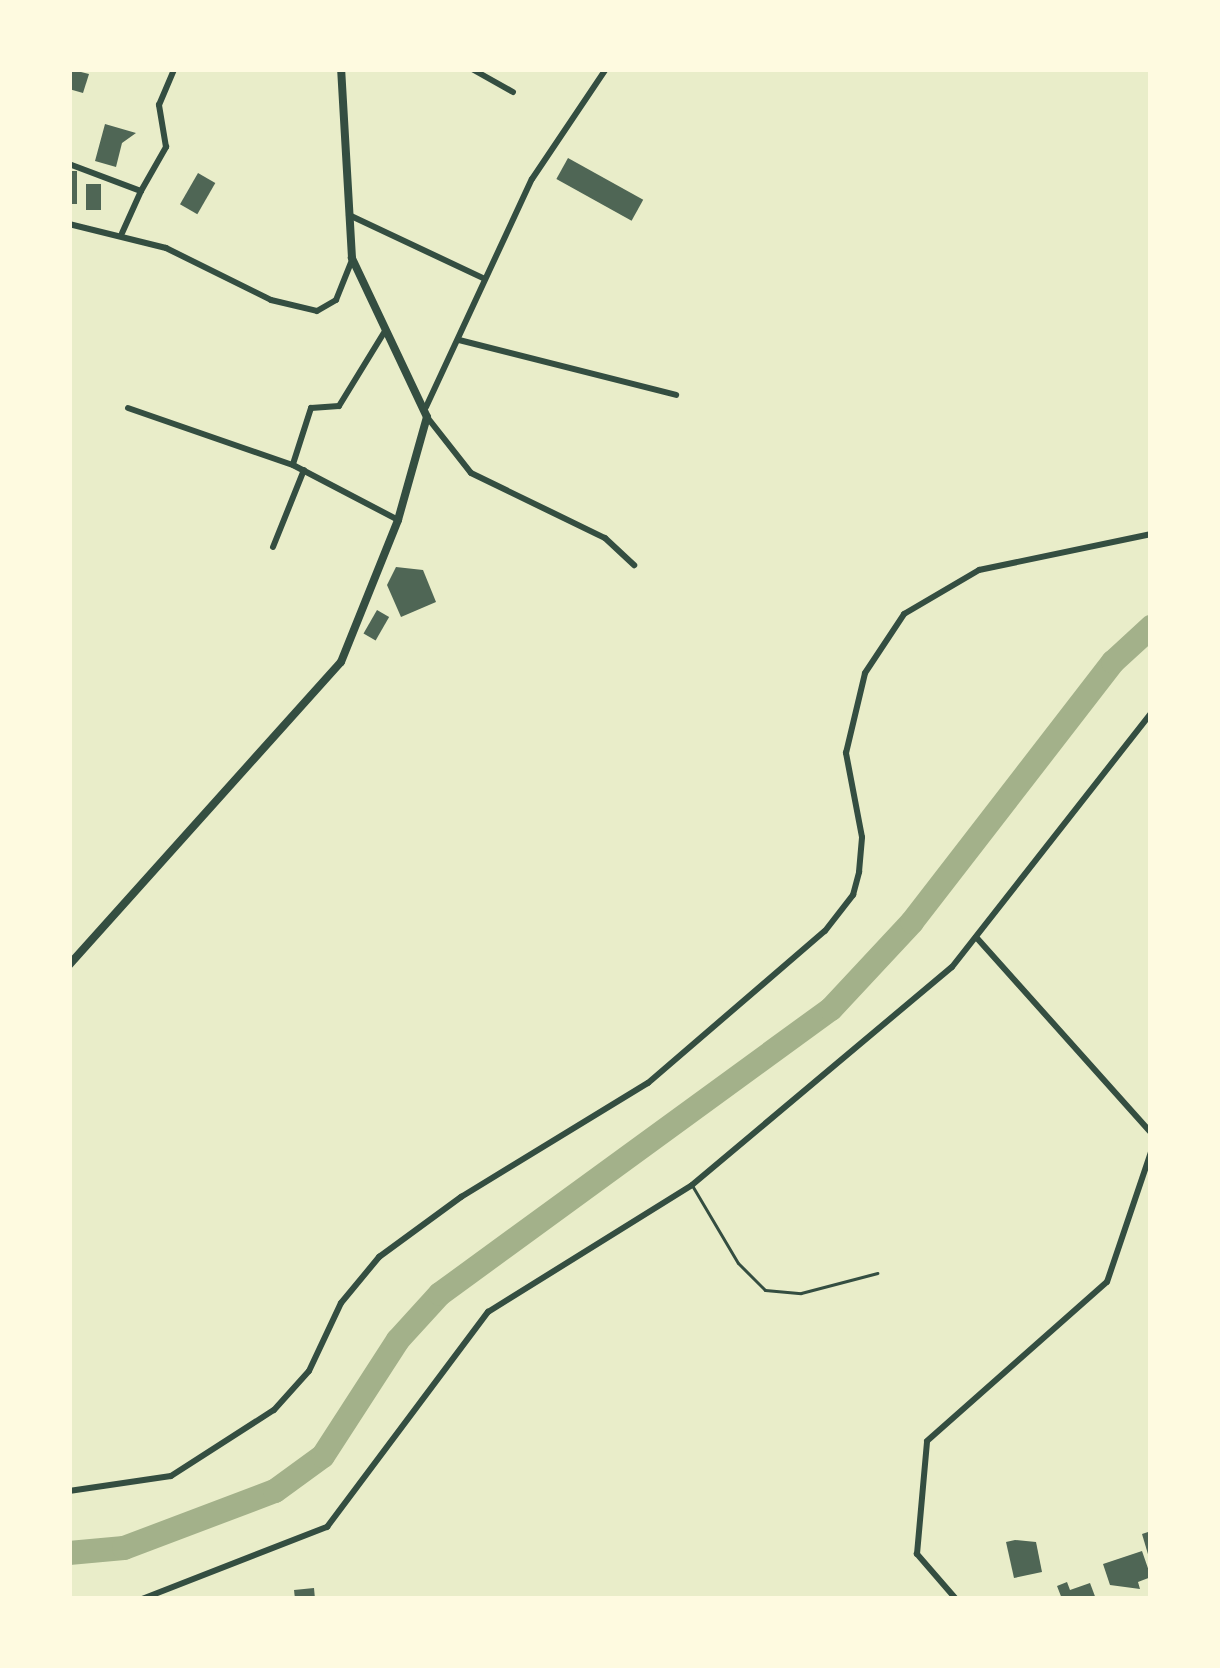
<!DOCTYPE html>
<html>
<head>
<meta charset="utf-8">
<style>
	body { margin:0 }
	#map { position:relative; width:1220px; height:1668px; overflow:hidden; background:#e9edc9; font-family:"Work Sans",sans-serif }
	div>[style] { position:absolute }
	.river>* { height:24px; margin:-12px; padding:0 12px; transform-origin:12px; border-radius:12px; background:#a3b18a }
	.building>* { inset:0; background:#4f6655; transform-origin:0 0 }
	.service>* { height:3px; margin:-1.5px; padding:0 1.5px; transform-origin:1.5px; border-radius:1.5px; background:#344e41 }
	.minor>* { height:6px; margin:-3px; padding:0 3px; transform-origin:3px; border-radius:3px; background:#344e41 }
	.tertiary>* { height:8px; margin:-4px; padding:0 4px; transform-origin:4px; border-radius:4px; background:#344e41 }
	span { translate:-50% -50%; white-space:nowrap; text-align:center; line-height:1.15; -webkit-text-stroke:9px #fefae0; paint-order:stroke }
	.frame { position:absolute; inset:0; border:72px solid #fefae0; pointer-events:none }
</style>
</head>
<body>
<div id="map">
	<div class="river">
		<div style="left:69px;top:1553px;width:55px;rotate:-5.2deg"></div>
		<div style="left:124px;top:1548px;width:161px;rotate:-20.7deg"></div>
		<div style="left:275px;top:1491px;width:59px;rotate:-36.1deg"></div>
		<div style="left:323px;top:1456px;width:138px;rotate:-57.1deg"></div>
		<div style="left:398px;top:1340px;width:62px;rotate:-47.6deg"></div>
		<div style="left:440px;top:1294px;width:484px;rotate:-36.1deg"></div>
		<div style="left:831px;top:1009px;width:119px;rotate:-47deg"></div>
		<div style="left:912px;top:922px;width:329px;rotate:-52.3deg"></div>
		<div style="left:1113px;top:662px;width:52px;rotate:-42.6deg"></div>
	</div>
	<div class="building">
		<div style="clip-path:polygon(69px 69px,89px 74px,83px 93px,69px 89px)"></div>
		<div style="clip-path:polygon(105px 124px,136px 133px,122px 143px,116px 167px,95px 161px)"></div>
		<div style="left:568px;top:158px;width:86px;height:24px;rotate:29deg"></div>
		<div style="left:69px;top:171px;width:8px;height:33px"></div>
		<div style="left:198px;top:173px;width:20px;height:36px;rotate:30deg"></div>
		<div style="left:86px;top:184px;width:15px;height:26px"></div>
		<div style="clip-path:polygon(396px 567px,423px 570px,436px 602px,401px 617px,387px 585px)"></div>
		<div style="left:377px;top:610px;width:14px;height:27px;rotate:30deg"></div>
		<div style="clip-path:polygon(1151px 1531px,1151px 1561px,1150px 1561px,1142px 1534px)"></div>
		<div style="clip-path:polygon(1015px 1540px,1036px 1542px,1042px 1572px,1014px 1578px,1006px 1542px)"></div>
		<div style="clip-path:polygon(1142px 1551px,1151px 1577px,1138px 1582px,1140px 1589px,1110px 1585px,1103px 1564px)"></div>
		<div style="clip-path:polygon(1067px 1582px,1070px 1590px,1090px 1583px,1096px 1599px,1062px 1599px,1057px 1586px)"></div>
		<div style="clip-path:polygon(314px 1588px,315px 1599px,295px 1599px,294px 1590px)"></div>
	</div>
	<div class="service">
		<div style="left:693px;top:1187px;width:88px;rotate:59.4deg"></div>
		<div style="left:738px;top:1263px;width:38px;rotate:45deg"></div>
		<div style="left:765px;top:1290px;width:36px;rotate:5deg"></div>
		<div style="left:801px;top:1293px;width:79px;rotate:-14.7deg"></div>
	</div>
	<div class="minor">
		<div style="left:472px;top:69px;width:47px;rotate:29.3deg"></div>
		<div style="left:69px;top:164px;width:77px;rotate:20.6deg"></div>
		<div style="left:141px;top:191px;width:46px;rotate:114.3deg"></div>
		<div style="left:141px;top:191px;width:51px;rotate:-60.4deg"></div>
		<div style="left:166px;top:147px;width:43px;rotate:-99.5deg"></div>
		<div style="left:159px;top:105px;width:39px;rotate:-67deg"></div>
		<div style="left:349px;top:215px;width:150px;rotate:25.2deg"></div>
		<div style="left:69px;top:224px;width:100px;rotate:13.9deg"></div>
		<div style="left:166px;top:248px;width:117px;rotate:26.3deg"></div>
		<div style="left:271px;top:300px;width:47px;rotate:13.4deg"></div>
		<div style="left:317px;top:311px;width:22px;rotate:-30deg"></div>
		<div style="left:336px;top:300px;width:43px;rotate:-68.2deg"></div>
		<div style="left:459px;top:340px;width:224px;rotate:14.2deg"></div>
		<div style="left:426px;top:407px;width:251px;rotate:-65.1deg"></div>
		<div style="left:532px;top:179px;width:133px;rotate:-56.1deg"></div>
		<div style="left:128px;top:408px;width:175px;rotate:19.1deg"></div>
		<div style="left:293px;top:465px;width:119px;rotate:27.6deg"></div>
		<div style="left:427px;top:417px;width:71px;rotate:51.8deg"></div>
		<div style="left:471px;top:473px;width:149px;rotate:25.9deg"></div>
		<div style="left:605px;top:538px;width:40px;rotate:43deg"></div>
		<div style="left:293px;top:464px;width:59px;rotate:-72.2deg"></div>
		<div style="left:311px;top:408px;width:28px;rotate:-4deg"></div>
		<div style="left:339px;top:406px;width:88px;rotate:-58.5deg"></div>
		<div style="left:273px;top:547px;width:83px;rotate:-68.1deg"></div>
		<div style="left:976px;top:937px;width:263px;rotate:48.2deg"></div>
		<div style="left:69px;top:1491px;width:103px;rotate:-8.4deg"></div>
		<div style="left:171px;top:1476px;width:122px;rotate:-32.7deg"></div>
		<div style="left:274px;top:1410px;width:52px;rotate:-48.1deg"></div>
		<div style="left:309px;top:1371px;width:75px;rotate:-64.8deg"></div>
		<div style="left:341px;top:1303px;width:60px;rotate:-50.4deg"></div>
		<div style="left:379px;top:1257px;width:102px;rotate:-36.2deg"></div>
		<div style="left:461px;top:1197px;width:219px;rotate:-31.4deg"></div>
		<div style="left:648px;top:1083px;width:233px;rotate:-40.7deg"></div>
		<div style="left:825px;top:931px;width:46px;rotate:-52.1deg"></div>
		<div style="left:853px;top:895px;width:24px;rotate:-75deg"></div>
		<div style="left:859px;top:872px;width:35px;rotate:-85deg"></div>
		<div style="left:862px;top:837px;width:86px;rotate:-100.8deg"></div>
		<div style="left:846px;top:753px;width:82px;rotate:-76.6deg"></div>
		<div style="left:865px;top:673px;width:71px;rotate:-56.5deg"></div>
		<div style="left:904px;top:614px;width:87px;rotate:-30.4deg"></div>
		<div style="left:979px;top:570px;width:176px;rotate:-11.8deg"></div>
		<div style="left:142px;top:1599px;width:199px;rotate:-21.3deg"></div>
		<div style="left:327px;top:1527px;width:269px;rotate:-53.2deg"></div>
		<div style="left:488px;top:1312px;width:240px;rotate:-31.9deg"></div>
		<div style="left:692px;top:1185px;width:339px;rotate:-40deg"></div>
		<div style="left:952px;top:967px;width:323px;rotate:-51.9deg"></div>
		<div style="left:956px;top:1599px;width:60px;rotate:-130.9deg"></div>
		<div style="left:917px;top:1554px;width:113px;rotate:-84.9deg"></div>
		<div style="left:927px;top:1441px;width:240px;rotate:-41.5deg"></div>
		<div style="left:1107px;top:1282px;width:137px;rotate:-71.3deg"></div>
	</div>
	<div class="tertiary">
		<div style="left:69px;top:965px;width:407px;rotate:-48.1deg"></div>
		<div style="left:341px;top:662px;width:153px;rotate:-68.1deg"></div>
		<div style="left:398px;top:520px;width:107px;rotate:-74.3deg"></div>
		<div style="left:427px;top:417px;width:176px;rotate:-115.3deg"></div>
		<div style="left:352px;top:258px;width:189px;rotate:-93.3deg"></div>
	</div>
	<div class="frame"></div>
</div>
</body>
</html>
